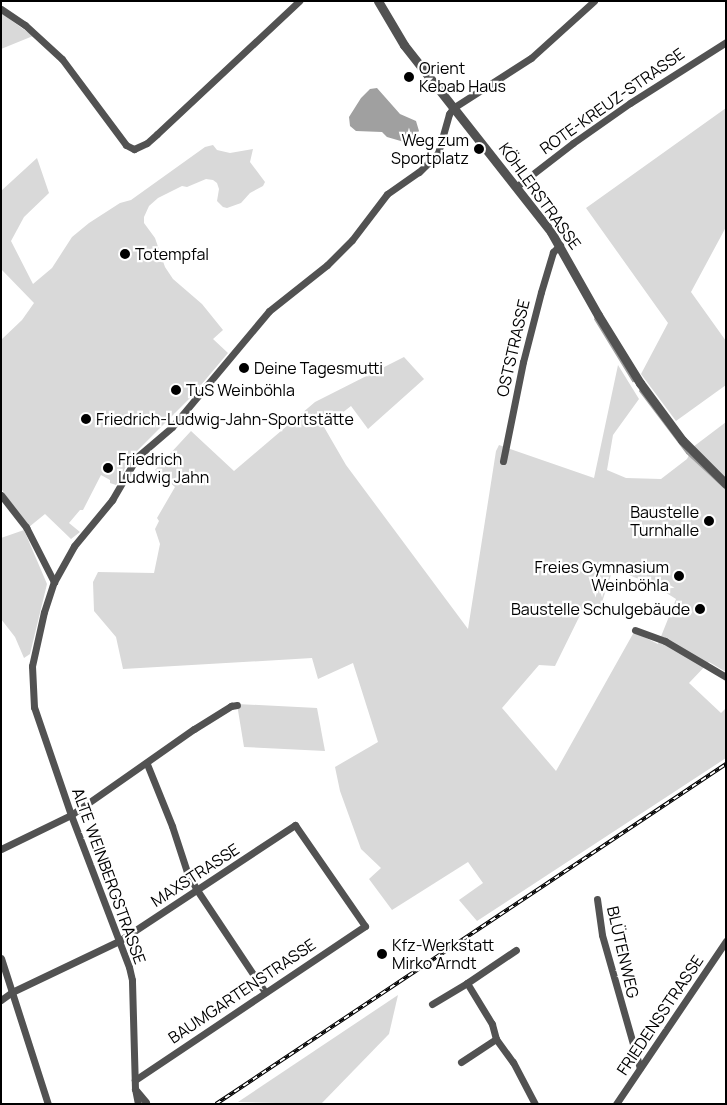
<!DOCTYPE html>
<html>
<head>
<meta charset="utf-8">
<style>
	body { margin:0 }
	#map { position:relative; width:727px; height:1105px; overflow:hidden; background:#fff; font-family:Manrope,sans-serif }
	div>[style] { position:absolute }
	.green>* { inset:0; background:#d9d9d9 }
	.water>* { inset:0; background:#a0a0a0 }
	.stream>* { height:2px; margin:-1px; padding:0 1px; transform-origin:1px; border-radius:1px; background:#a0a0a0 }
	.minor>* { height:7px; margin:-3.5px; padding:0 3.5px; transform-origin:3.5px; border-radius:3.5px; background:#525252 }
	.tertiary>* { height:9px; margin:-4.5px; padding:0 4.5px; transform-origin:4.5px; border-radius:4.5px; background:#525252 }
	.rail>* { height:4px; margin-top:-2px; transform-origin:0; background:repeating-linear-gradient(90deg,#fff 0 5.5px,#000 0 11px); box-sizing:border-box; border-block:1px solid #000 }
	.dots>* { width:14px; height:14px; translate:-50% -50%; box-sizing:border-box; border:2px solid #fff; border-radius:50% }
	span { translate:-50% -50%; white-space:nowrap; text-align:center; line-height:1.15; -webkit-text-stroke:4.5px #fff; paint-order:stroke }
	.poi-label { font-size:16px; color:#000 }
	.left { translate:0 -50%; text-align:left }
	.right { translate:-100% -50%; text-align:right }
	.street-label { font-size:16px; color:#000 }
	.frame { position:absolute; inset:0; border:2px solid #000; pointer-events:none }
</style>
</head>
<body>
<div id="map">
	<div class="green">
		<div style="clip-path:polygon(1px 13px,33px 36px,1px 49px)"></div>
		<div style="clip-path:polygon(726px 108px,726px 227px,691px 292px,726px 341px,726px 385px,676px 421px,641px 374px,668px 323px,586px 208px)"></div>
		<div style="clip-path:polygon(213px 145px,217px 150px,230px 153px,253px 149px,250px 162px,265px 182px,263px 186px,250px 193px,241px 203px,227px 208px,223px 207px,217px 201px,219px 189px,217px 183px,213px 180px,206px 179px,187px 187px,182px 186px,158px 198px,149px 206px,144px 217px,144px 223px,155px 238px,165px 267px,173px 279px,202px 304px,223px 330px,213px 339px,228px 353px,190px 398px,131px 457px,116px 485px,110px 483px,110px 480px,101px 475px,83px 510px,80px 510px,69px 523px,80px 532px,71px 539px,45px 514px,29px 527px,13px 508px,1px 488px,1px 340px,22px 320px,34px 303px,1px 269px,1px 191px,37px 158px,49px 193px,24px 217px,11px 241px,33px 284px,52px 268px,72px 237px,89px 223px,120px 203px,131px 200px,205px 147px)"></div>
		<div style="clip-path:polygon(evenodd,404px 357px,424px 379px,368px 429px,351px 406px,324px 427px,346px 465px,468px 629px,496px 451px,499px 445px,594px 478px,618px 365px,639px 399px,613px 435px,607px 470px,626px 478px,661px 479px,687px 459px,693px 447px,726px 422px,726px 672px,709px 662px,689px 683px,721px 713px,726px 708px,726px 758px,477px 921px,459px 900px,483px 883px,468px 862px,392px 910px,369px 879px,381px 868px,361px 849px,340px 791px,335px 767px,378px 742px,353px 663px,318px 679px,312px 658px,123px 669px,116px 637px,94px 611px,93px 582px,98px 572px,154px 573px,160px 544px,155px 529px,159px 521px,157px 518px,175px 487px,155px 470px,191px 431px,234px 471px,315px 402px,404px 357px,613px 569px,652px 584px,676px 599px,658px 644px,634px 632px,556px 771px,502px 708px,539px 665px,555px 666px,585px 605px,599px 611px,613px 569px)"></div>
		<div style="clip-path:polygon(24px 530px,47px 584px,30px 654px,24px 658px,15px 637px,1px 619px,1px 538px)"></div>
		<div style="clip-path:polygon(237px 704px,317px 708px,325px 751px,244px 747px)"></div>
		<div style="clip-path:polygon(398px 995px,389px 1034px,321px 1104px,238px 1102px)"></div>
	</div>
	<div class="water">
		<div style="clip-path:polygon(377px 88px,400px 114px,416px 121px,419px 131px,411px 144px,387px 137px,382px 132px,356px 131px,350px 126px,349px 117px,361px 98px,370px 89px)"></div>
	</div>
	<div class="stream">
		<div style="left:595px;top:319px;width:73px;rotate:58.5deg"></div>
		<div style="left:640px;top:391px;width:78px;rotate:52.8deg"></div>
		<div style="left:687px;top:453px;width:53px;rotate:42.7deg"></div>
	</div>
	<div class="minor">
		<div style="left:1px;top:9px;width:29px;rotate:34deg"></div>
		<div style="left:25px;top:25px;width:50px;rotate:42.6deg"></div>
		<div style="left:62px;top:59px;width:107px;rotate:53.3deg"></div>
		<div style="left:126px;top:145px;width:9px;rotate:27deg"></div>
		<div style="left:134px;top:149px;width:14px;rotate:-25deg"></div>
		<div style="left:147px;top:143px;width:13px;rotate:-42deg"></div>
		<div style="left:157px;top:134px;width:195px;rotate:-43.1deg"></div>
		<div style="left:516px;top:187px;width:72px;rotate:-37.7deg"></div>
		<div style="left:573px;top:143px;width:70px;rotate:-35.1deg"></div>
		<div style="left:630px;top:103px;width:114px;rotate:-32.4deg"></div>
		<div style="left:503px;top:461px;width:101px;rotate:-78.6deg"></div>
		<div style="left:523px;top:362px;width:72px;rotate:-75.6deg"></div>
		<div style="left:541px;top:292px;width:42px;rotate:-73.3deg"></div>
		<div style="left:553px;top:252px;width:10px;rotate:-45deg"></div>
		<div style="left:1px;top:495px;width:41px;rotate:52deg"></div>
		<div style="left:26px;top:527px;width:62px;rotate:63deg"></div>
		<div style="left:635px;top:630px;width:32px;rotate:20deg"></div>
		<div style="left:665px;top:641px;width:71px;rotate:30.5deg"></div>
		<div style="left:147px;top:764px;width:67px;rotate:68deg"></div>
		<div style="left:172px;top:826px;width:48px;rotate:71.9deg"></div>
		<div style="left:187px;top:872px;width:21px;rotate:61deg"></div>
		<div style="left:197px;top:890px;width:123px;rotate:56.3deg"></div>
		<div style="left:1px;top:849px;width:78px;rotate:-25.9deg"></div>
		<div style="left:71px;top:815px;width:150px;rotate:-35deg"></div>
		<div style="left:194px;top:729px;width:44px;rotate:-31.9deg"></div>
		<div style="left:231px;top:706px;width:6px;rotate:-9deg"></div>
		<div style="left:597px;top:899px;width:36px;rotate:82deg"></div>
		<div style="left:602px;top:935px;width:138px;rotate:74.1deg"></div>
		<div style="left:1px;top:958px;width:153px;rotate:72.2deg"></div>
		<div style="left:1px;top:1000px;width:14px;rotate:-36deg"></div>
		<div style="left:12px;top:992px;width:119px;rotate:-25.5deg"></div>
		<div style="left:119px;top:941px;width:211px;rotate:-33.4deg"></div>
		<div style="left:295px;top:825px;width:123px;rotate:55.3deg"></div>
		<div style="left:365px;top:926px;width:277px;rotate:146.2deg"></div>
		<div style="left:432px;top:1004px;width:41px;rotate:-31deg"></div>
		<div style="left:496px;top:1039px;width:29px;rotate:54deg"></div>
		<div style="left:513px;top:1062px;width:47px;rotate:62.4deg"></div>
		<div style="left:461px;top:1062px;width:42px;rotate:-33.3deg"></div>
		<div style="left:496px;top:1039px;width:16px;rotate:-105deg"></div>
		<div style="left:492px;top:1024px;width:48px;rotate:-121.4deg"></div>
		<div style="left:467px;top:983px;width:59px;rotate:-34deg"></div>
		<div style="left:135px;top:1089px;width:17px;rotate:50deg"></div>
		<div style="left:138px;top:1104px;width:15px;rotate:-101deg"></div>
		<div style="left:135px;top:1089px;width:109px;rotate:-91.6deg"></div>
		<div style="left:132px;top:980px;width:13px;rotate:-103deg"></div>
		<div style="left:129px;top:967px;width:163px;rotate:-110.9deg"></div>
		<div style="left:71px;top:815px;width:114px;rotate:-108.9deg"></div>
		<div style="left:34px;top:707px;width:41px;rotate:-92.8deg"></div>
		<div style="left:32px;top:666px;width:55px;rotate:-77.5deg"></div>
		<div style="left:44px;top:612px;width:32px;rotate:-72deg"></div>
		<div style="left:54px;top:582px;width:41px;rotate:-60.9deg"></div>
		<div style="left:74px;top:546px;width:60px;rotate:-50.4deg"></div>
		<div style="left:112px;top:500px;width:50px;rotate:-59.8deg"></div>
		<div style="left:137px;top:457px;width:46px;rotate:-40.6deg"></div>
		<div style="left:172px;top:427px;width:151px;rotate:-50.1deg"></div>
		<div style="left:269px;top:311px;width:74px;rotate:-38.4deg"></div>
		<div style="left:327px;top:265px;width:35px;rotate:-45deg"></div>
		<div style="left:352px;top:240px;width:58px;rotate:-52.7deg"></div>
		<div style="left:387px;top:194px;width:39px;rotate:-35deg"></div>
		<div style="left:419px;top:172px;width:27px;rotate:-45deg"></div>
		<div style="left:438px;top:153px;width:41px;rotate:-74.2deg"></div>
		<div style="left:449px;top:114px;width:7px;rotate:-56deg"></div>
		<div style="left:453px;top:108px;width:93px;rotate:-32.7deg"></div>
		<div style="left:531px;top:58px;width:85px;rotate:-42.1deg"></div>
		<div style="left:616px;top:1104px;width:197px;rotate:-56deg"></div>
	</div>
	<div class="tertiary">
		<div style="left:378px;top:1px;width:51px;rotate:59.4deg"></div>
		<div style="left:404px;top:45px;width:238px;rotate:51.8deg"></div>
		<div style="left:551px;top:232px;width:95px;rotate:60.5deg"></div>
		<div style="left:598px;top:315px;width:80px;rotate:58.3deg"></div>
		<div style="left:640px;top:383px;width:71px;rotate:53.6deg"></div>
		<div style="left:682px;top:440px;width:62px;rotate:45deg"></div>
	</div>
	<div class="rail">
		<div style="left:216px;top:1104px;width:613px;rotate:-33.69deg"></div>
	</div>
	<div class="dots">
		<div style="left:409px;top:77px;background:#000"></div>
		<div style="left:479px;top:149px;background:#000"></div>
		<div style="left:125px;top:254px;background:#000"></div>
		<div style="left:244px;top:368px;background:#000"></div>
		<div style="left:176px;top:390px;background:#000"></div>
		<div style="left:86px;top:419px;background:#000"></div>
		<div style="left:108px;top:468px;background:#000"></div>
		<div style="left:709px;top:521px;background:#000"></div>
		<div style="left:679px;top:576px;background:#000"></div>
		<div style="left:700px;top:609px;background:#000"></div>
		<div style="left:382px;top:954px;background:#000"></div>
	</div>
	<div class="poi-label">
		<span class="left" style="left:419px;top:77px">Orient<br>Kebab Haus</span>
		<span class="right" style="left:469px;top:149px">Weg zum<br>Sportplatz</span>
		<span class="left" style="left:135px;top:254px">Totempfal</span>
		<span class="left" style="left:254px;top:368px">Deine Tagesmutti</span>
		<span class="left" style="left:186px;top:390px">TuS Weinböhla</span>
		<span class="left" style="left:96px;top:419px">Friedrich-Ludwig-Jahn-Sportstätte</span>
		<span class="left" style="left:118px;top:468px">Friedrich<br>Ludwig Jahn</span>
		<span class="right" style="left:699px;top:521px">Baustelle<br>Turnhalle</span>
		<span class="right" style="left:669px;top:576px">Freies Gymnasium<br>Weinböhla</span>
		<span class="right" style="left:690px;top:609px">Baustelle Schulgebäude</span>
		<span class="left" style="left:392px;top:954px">Kfz-Werkstatt<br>Mirko Arndt</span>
	</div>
	<div class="street-label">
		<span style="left:612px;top:101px;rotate:-35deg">ROTE-KREUZ-STRASSE</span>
		<span style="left:540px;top:196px;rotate:54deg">KÖHLERSTRASSE</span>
		<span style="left:513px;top:348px;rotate:-77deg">OSTSTRASSE</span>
		<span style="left:195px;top:875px;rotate:-33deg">MAXSTRASSE</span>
		<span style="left:109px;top:876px;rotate:70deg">ALTE WEINBERGSTRASSE</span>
		<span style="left:623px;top:952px;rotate:77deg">BLÜTENWEG</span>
		<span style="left:242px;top:991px;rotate:-34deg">BAUMGARTENSTRASSE</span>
		<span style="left:660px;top:1015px;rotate:-56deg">FRIEDENSSTRASSE</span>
	</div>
	<div class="frame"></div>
</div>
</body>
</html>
